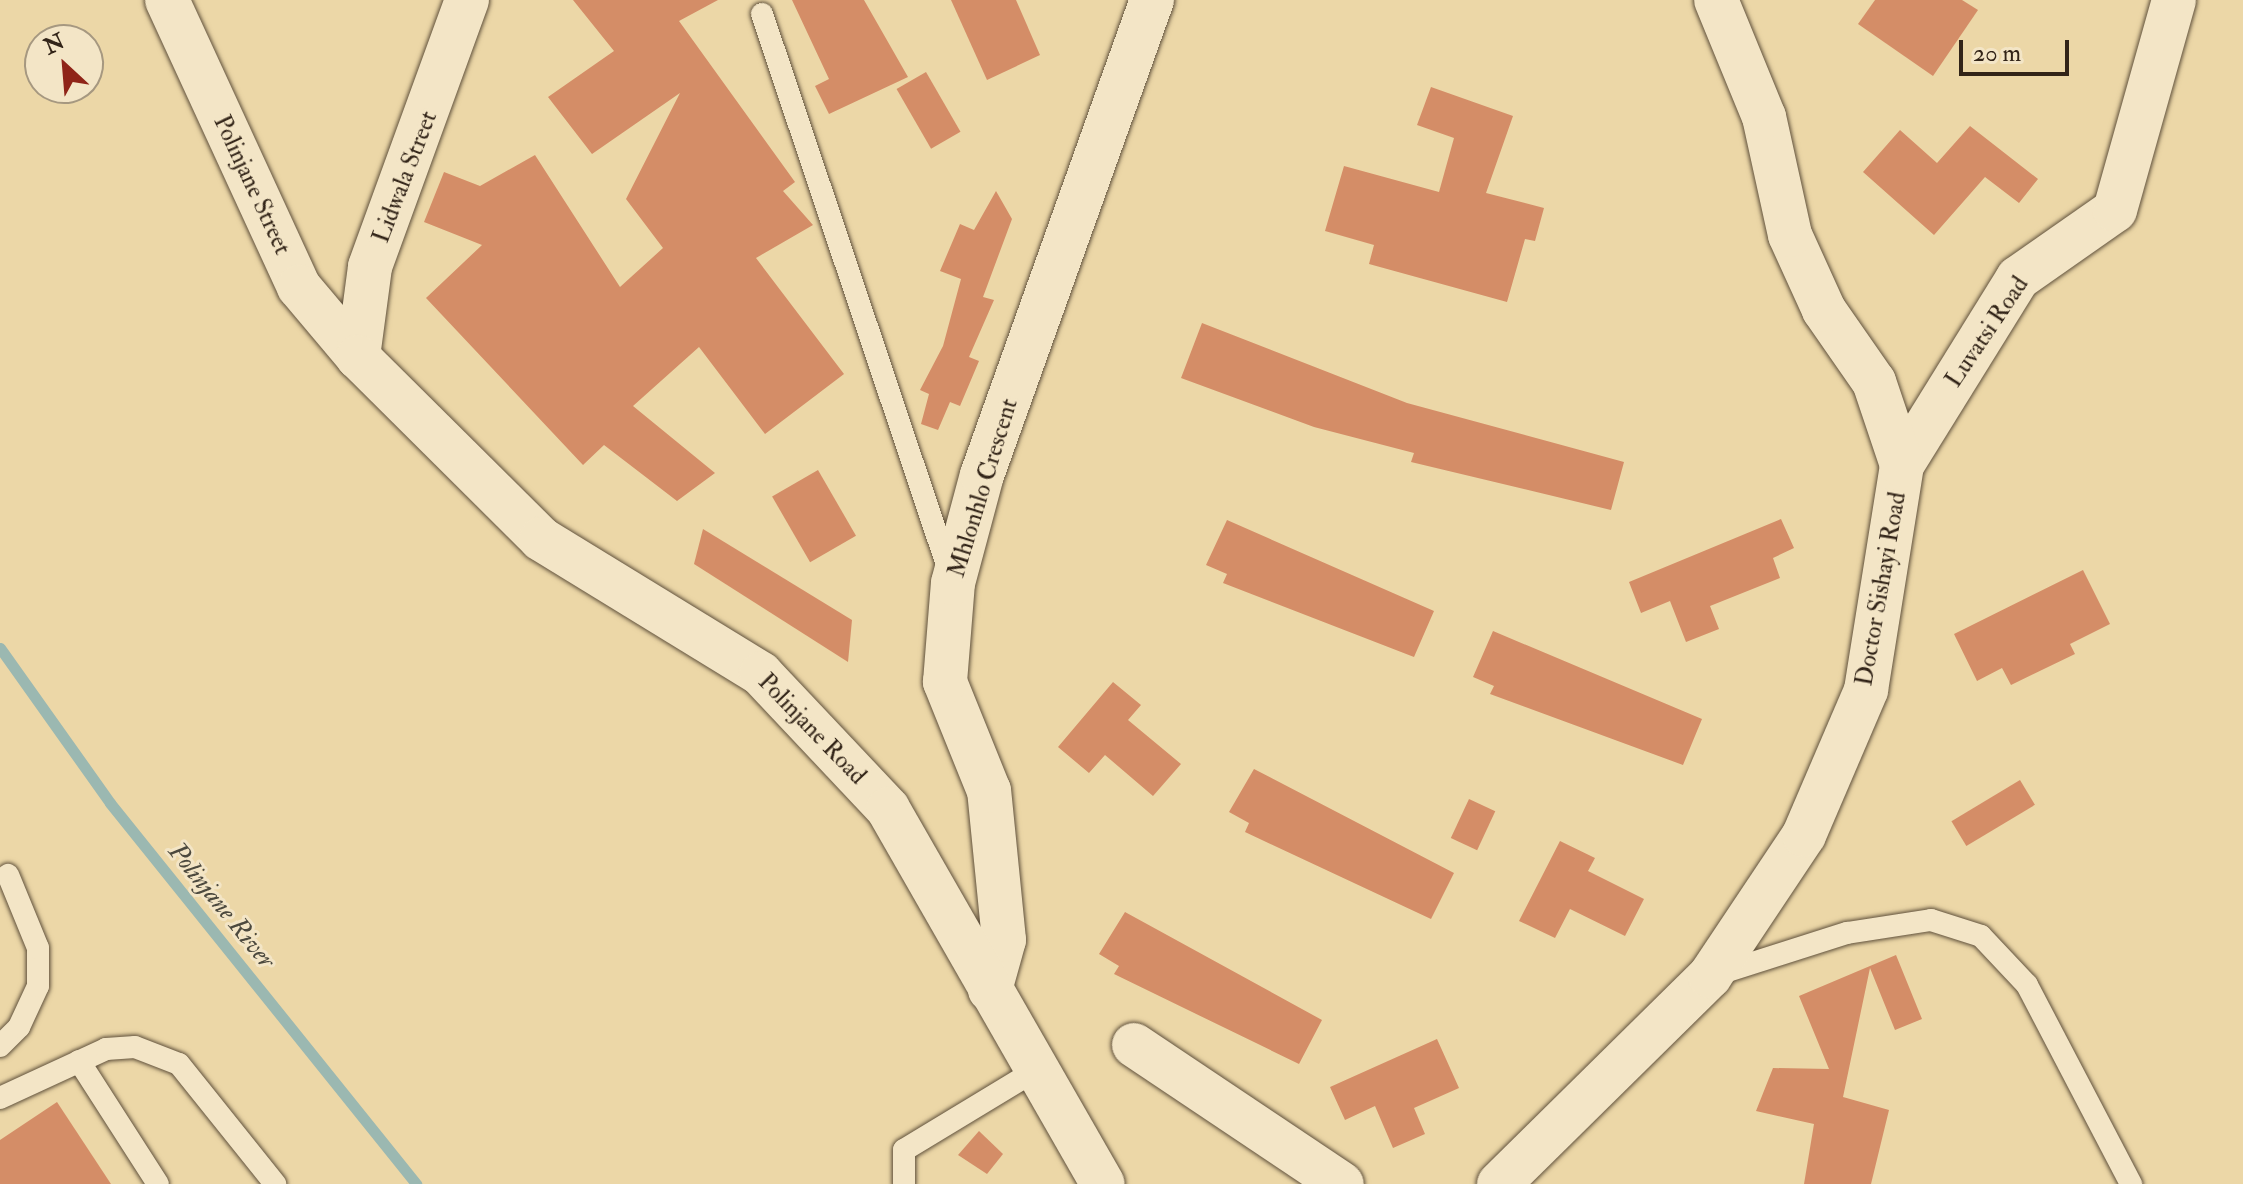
<!DOCTYPE html>
<html>
<head>
<meta charset="utf-8">
<style>
	body { margin:0 }
	#map { position:relative; width:2243px; height:1184px; overflow:hidden; background:#ecd7a7; font-family:"IM FELL Double Pica",serif }
	div>[style] { position:absolute }
	.stream>* { height:11px; margin:-5.5px; padding:0 5.5px; transform-origin:5.5px; border-radius:5.5px; background:#9bb8b1 }
	.building>* { inset:0; background:#d48d67; transform-origin:0 0 }
	.roads { filter:drop-shadow(0 0 2px #60513c) drop-shadow(0 0 2px #60513c) }
	.service>* { height:22px; margin:-11px; padding:0 11px; transform-origin:11px; border-radius:11px; background:#f3e5c6 }
	.minor>* { height:44px; margin:-22px; padding:0 22px; transform-origin:22px; border-radius:22px; background:#f3e5c6 }
	.tertiary>* { height:44px; margin:-22px; padding:0 22px; transform-origin:22px; border-radius:22px; background:#f3e5c6 }
	span { translate:-50% -50%; white-space:nowrap; text-align:center; line-height:1.15; -webkit-text-stroke:6px #f3e5c6; paint-order:stroke }
	.street-label { font-size:24px; color:#322418 }
	.water-label { font-size:26px; color:#4c493e; font-style:italic }
	.north { position:absolute; left:24px; top:24px; width:80px; height:80px; box-sizing:border-box; background:#f3e5c6; border:2px solid #a69880; border-radius:50%; rotate:334deg; font-size:22px; font-weight:700; line-height:32px; text-align:center; color:#322418 }
	.north::after { content:''; display:block; margin:auto; width:28px; height:36px; background:#8f2418; clip-path:polygon(50% 0,100% 100%,50% 72%,0 100%) }
	.scale { position:absolute; left:1959px; top:40px; width:110px; height:36px; box-sizing:border-box; border:4px solid #322418; border-top:0; padding-left:10px; font-size:24px; line-height:28px; white-space:nowrap; color:#322418; -webkit-text-stroke:6px #f3e5c6; paint-order:stroke }
</style>
</head>
<body>
<div id="map">
	<div class="stream">
		<div style="left:0;top:648px;width:190px;rotate:54.6deg"></div>
		<div style="left:110px;top:803px;width:489px;rotate:51.2deg"></div>
	</div>
	<div class="building">
		<div style="clip-path:polygon(573px 0,718px 0,679px 21px,795px 182px,783px 191px,813px 225px,756px 258px,844px 374px,765px 434px,699px 347px,633px 406px,715px 473px,677px 501px,604px 445px,583px 465px,426px 298px,482px 245px,424px 222px,444px 172px,480px 186px,535px 155px,620px 287px,663px 248px,626px 199px,680px 93px,592px 154px,548px 97px,614px 51px)"></div>
		<div style="clip-path:polygon(792px 0,864px 0,908px 77px,829px 114px,815px 86px,829px 79px)"></div>
		<div style="clip-path:polygon(951px 0,1016px 0,1040px 55px,987px 80px)"></div>
		<div style="clip-path:polygon(1875px 0,1962px 0,1978px 10px,1933px 76px,1858px 24px)"></div>
		<div style="left:926px;top:72px;width:69px;height:34px;rotate:60deg"></div>
		<div style="clip-path:polygon(1431px 87px,1513px 116px,1486px 193px,1544px 208px,1535px 241px,1525px 239px,1507px 302px,1369px 264px,1374px 245px,1325px 231px,1344px 166px,1439px 192px,1454px 138px,1417px 125px)"></div>
		<div style="clip-path:polygon(1970px 126px,2038px 179px,2019px 203px,1985px 177px,1934px 235px,1863px 172px,1900px 130px,1937px 163px)"></div>
		<div style="clip-path:polygon(996px 191px,1012px 219px,983px 297px,994px 300px,969px 357px,979px 361px,960px 406px,950px 402px,938px 430px,921px 424px,929px 394px,920px 390px,943px 346px,961px 279px,940px 271px,960px 224px,974px 230px)"></div>
		<div style="clip-path:polygon(1202px 323px,1407px 403px,1624px 462px,1611px 510px,1411px 462px,1414px 453px,1314px 427px,1181px 378px)"></div>
		<div style="left:818px;top:470px;width:76px;height:53px;rotate:60deg"></div>
		<div style="clip-path:polygon(1781px 519px,1794px 548px,1773px 558px,1780px 578px,1710px 606px,1719px 629px,1686px 642px,1670px 601px,1641px 613px,1629px 582px)"></div>
		<div style="clip-path:polygon(1227px 520px,1434px 611px,1414px 657px,1223px 583px,1227px 574px,1206px 565px)"></div>
		<div style="clip-path:polygon(703px 529px,852px 620px,848px 662px,694px 564px)"></div>
		<div style="clip-path:polygon(2083px 570px,2110px 624px,2070px 644px,2075px 654px,2011px 685px,2002px 668px,1977px 681px,1954px 634px)"></div>
		<div style="clip-path:polygon(1493px 631px,1702px 719px,1683px 765px,1490px 694px,1494px 686px,1473px 677px)"></div>
		<div style="clip-path:polygon(1113px 682px,1141px 705px,1128px 720px,1181px 764px,1153px 796px,1105px 755px,1089px 773px,1058px 747px)"></div>
		<div style="clip-path:polygon(1254px 769px,1454px 873px,1431px 919px,1245px 832px,1249px 823px,1229px 812px)"></div>
		<div style="left:2020px;top:780px;width:29px;height:80px;rotate:59deg"></div>
		<div style="left:1469px;top:799px;width:29px;height:43px;rotate:25deg"></div>
		<div style="clip-path:polygon(1560px 841px,1595px 858px,1588px 871px,1644px 899px,1625px 936px,1570px 909px,1555px 938px,1519px 921px)"></div>
		<div style="clip-path:polygon(1125px 912px,1322px 1020px,1299px 1064px,1114px 974px,1119px 966px,1099px 954px)"></div>
		<div style="clip-path:polygon(1896px 955px,1922px 1019px,1895px 1030px,1870px 968px,1843px 1097px,1889px 1110px,1871px 1184px,1804px 1184px,1814px 1124px,1756px 1111px,1773px 1068px,1829px 1069px,1799px 996px)"></div>
		<div style="clip-path:polygon(1437px 1039px,1459px 1088px,1414px 1108px,1425px 1134px,1393px 1148px,1375px 1106px,1345px 1120px,1330px 1087px)"></div>
		<div style="clip-path:polygon(57px 1102px,111px 1184px,0 1184px,0 1140px)"></div>
		<div style="clip-path:polygon(979px 1131px,1003px 1154px,987px 1174px,958px 1155px)"></div>
	</div>
	<div class="roads">
		<div class="service">
			<div style="left:762px;top:14px;width:591px;rotate:71.44deg"></div>
			<div style="left:1715px;top:975px;width:139px;rotate:-17.7deg"></div>
			<div style="left:1847px;top:933px;width:85px;rotate:-8.8deg"></div>
			<div style="left:1931px;top:920px;width:52px;rotate:17.7deg"></div>
			<div style="left:1981px;top:936px;width:67px;rotate:46.8deg"></div>
			<div style="left:2027px;top:985px;width:225px;rotate:62.4deg"></div>
			<div style="left:0;top:1046px;width:27px;rotate:-45deg"></div>
			<div style="left:19px;top:1027px;width:45px;rotate:-65.1deg"></div>
			<div style="left:38px;top:986px;width:38px;rotate:-90deg"></div>
			<div style="left:38px;top:948px;width:79px;rotate:-112.3deg"></div>
			<div style="left:79px;top:1061px;width:146px;rotate:57.3deg"></div>
			<div style="left:0;top:1098px;width:117px;rotate:-24.8deg"></div>
			<div style="left:106px;top:1049px;width:29px;rotate:-4deg"></div>
			<div style="left:135px;top:1047px;width:47px;rotate:21.1deg"></div>
			<div style="left:179px;top:1064px;width:154px;rotate:51.3deg"></div>
			<div style="left:904px;top:1184px;width:34px;rotate:-90deg"></div>
			<div style="left:904px;top:1150px;width:154px;rotate:-31.2deg"></div>
		</div>
		<div class="minor">
			<div style="left:167px;top:0;width:316px;rotate:65.3deg"></div>
			<div style="left:299px;top:287px;width:92px;rotate:49.9deg"></div>
			<div style="left:1902px;top:465px;width:220px;rotate:-58.2deg"></div>
			<div style="left:2018px;top:278px;width:118px;rotate:-35deg"></div>
			<div style="left:2115px;top:210px;width:218px;rotate:-74.3deg"></div>
			<div style="left:990px;top:990px;width:52px;rotate:-74.4deg"></div>
			<div style="left:1004px;top:940px;width:150px;rotate:-95.7deg"></div>
			<div style="left:989px;top:791px;width:118px;rotate:-112deg"></div>
			<div style="left:945px;top:682px;width:99px;rotate:-85.4deg"></div>
			<div style="left:953px;top:583px;width:112px;rotate:-75deg"></div>
			<div style="left:982px;top:475px;width:505px;rotate:-70.31deg"></div>
			<div style="left:1134px;top:1045px;width:250px;rotate:33.8deg"></div>
			<div style="left:1499px;top:1184px;width:296px;rotate:-44.6deg"></div>
			<div style="left:1710px;top:976px;width:169px;rotate:-56.3deg"></div>
			<div style="left:1804px;top:835px;width:158px;rotate:-66.8deg"></div>
			<div style="left:1866px;top:690px;width:228px;rotate:-80.9deg"></div>
			<div style="left:1902px;top:465px;width:88px;rotate:-108.6deg"></div>
			<div style="left:1874px;top:382px;width:88px;rotate:-124.8deg"></div>
			<div style="left:1824px;top:310px;width:82px;rotate:-114.4deg"></div>
			<div style="left:1790px;top:235px;width:121px;rotate:-102.4deg"></div>
			<div style="left:1764px;top:117px;width:126px;rotate:-112.3deg"></div>
		</div>
		<div class="tertiary">
			<div style="left:467px;top:0;width:284px;rotate:110deg"></div>
			<div style="left:370px;top:267px;width:91px;rotate:97.6deg"></div>
			<div style="left:358px;top:357px;width:258px;rotate:44.8deg"></div>
			<div style="left:541px;top:539px;width:258px;rotate:31.5deg"></div>
			<div style="left:761px;top:674px;width:185px;rotate:46.7deg"></div>
			<div style="left:888px;top:809px;width:432px;rotate:60.2deg"></div>
		</div>
	</div>
	<div class="street-label">
		<span style="left:405px;top:177px;rotate:-69deg">Lidwala Street</span>
		<span style="left:252px;top:185px;rotate:65deg">Polinjane Street</span>
		<span style="left:1987px;top:332px;rotate:-56deg">Luvatsi Road</span>
		<span style="left:983px;top:488px;rotate:-73deg">Mhlonhlo Crescent</span>
		<span style="left:1881px;top:589px;rotate:-80deg">Doctor Sishayi Road</span>
		<span style="left:812px;top:729px;rotate:46deg">Polinjane Road</span>
	</div>
	<div class="water-label">
		<span style="left:221px;top:906px;rotate:51deg">Polinjane River</span>
	</div>
	<div class="north">N</div>
	<div class="scale">20 m</div>
</div>
</body>
</html>
